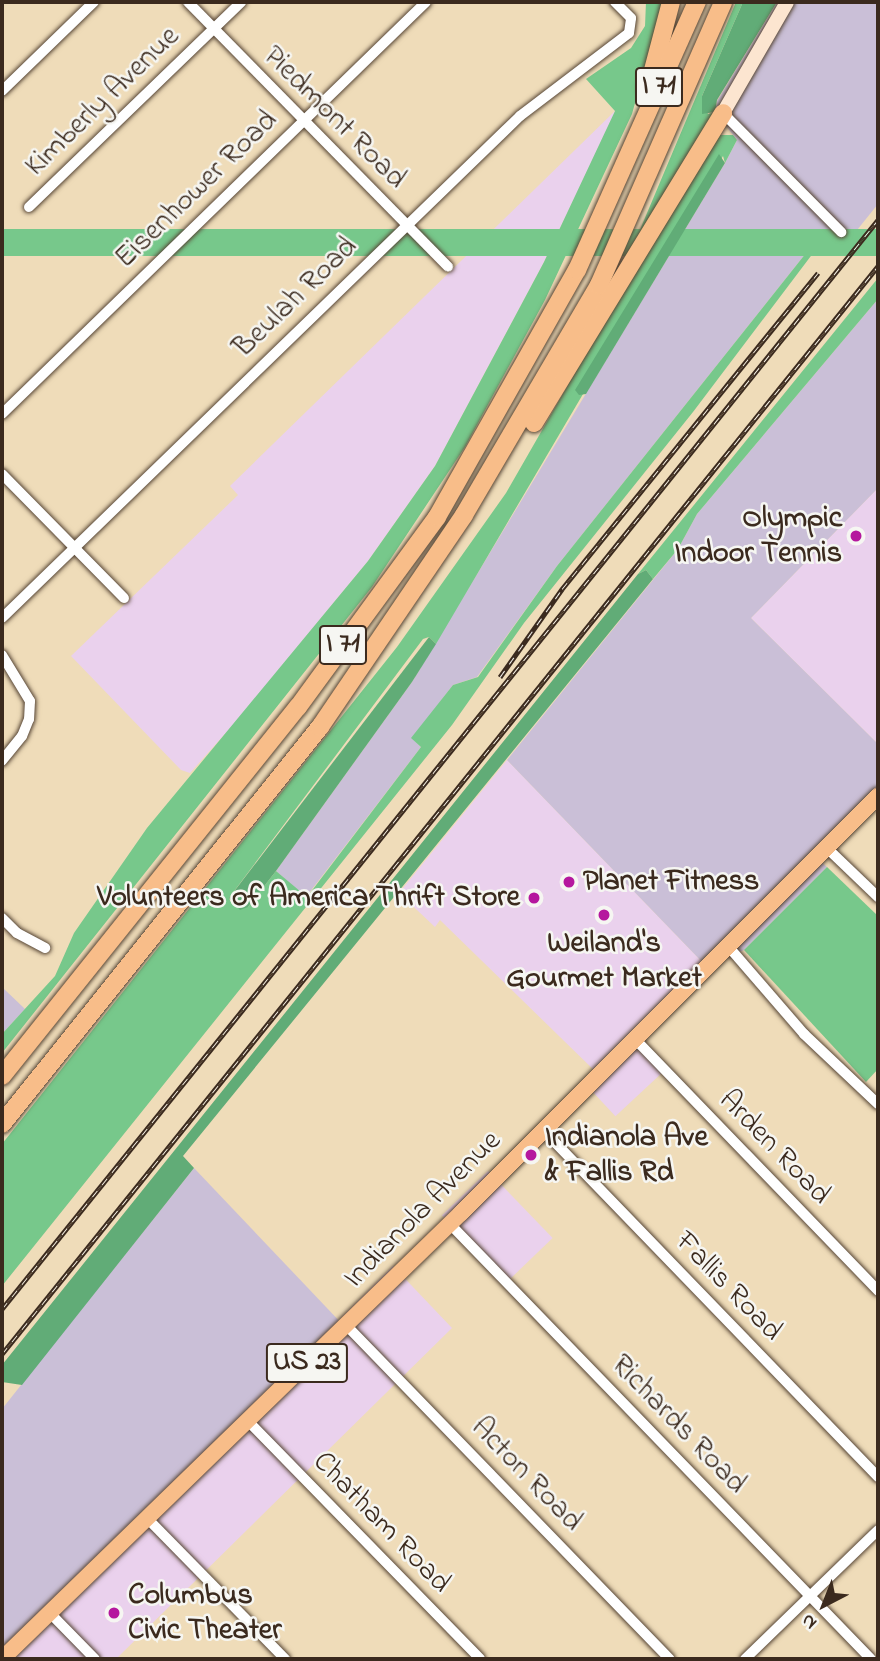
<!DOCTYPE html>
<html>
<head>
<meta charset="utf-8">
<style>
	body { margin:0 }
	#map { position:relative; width:880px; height:1661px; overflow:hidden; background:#efdcb9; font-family:"Indie Flower",sans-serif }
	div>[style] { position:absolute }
	.built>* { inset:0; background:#ead1ed; transform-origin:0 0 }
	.industrial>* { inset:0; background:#cabfd7 }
	.green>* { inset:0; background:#77c88b; transform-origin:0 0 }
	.forest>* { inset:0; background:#61ac77 }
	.roads { filter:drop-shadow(0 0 2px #564535) drop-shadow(0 0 2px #564535) }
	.street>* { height:10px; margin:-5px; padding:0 5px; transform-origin:5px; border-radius:5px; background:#fff }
	.secondary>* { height:14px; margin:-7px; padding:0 7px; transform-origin:7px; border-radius:7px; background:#fce5d0 }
	.primary>* { height:16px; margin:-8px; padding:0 8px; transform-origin:8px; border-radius:8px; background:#f8bd89 }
	.highway>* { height:18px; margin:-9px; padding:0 9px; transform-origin:9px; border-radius:9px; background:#f8bd89 }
	.rail>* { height:5px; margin-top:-2.5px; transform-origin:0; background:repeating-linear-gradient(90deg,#f6f6f2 0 8px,#3b2a1e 0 16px); box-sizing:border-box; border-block:2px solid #3b2a1e }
	.dots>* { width:19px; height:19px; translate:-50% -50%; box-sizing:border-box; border:4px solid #f6f6f2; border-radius:50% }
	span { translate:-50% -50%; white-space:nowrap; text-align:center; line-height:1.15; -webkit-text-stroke:5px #f6f6f2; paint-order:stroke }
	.shield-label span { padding:2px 5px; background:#f6f6f2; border:2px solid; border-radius:5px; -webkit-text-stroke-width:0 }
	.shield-label { font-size:28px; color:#3b2a1e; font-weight:700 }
	.street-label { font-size:30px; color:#3b2a1e }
	.poi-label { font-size:30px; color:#3b2a1e; font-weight:700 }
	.right { translate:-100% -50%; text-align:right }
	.left { translate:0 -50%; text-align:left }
	.frame { position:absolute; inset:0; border:4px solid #3b2a1e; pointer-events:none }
	.north { position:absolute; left:789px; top:1570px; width:70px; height:70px; -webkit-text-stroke:5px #f6f6f2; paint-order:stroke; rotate:222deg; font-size:19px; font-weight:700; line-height:28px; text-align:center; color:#3b2a1e }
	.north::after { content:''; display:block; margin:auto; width:24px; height:32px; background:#3b2a1e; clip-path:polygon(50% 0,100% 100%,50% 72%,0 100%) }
</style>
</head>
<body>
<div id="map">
	<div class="built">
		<div style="clip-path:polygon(616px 110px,544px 262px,435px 466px,368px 561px,231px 727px,190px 773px,181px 770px,71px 656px,238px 495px,230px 486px)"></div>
		<div style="clip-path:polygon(878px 488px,878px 744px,751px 618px)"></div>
		<div style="clip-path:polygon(507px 760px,707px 967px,599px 1075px,440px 920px,435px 927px,399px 893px)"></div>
		<div style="left:635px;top:1042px;width:41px;height:65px;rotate:47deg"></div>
		<div style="left:488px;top:1171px;width:93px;height:64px;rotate:46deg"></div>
		<div style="clip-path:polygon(393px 1266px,452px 1328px,116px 1659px,6px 1659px,345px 1326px,339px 1320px)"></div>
	</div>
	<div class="industrial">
		<div style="clip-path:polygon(777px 2px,878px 2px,878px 204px,841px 250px,822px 233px,557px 566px,477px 677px,453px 685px,412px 738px,421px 747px,306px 897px,276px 871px,412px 682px,725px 163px,737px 140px,715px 112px,717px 101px)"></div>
		<div style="clip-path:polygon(878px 299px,878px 488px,751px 618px,878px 744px,878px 795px,816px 857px,827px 867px,744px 950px,707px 967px,507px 760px,678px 549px,697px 514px)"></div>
		<div style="clip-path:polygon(2px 987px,25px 1009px,2px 1034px)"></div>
		<div style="clip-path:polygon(194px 1168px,345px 1327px,2px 1659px,2px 1409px)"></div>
	</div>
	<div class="green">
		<div style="clip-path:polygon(646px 2px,663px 2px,632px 114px,545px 300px,465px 447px,372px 587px,2px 1053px,2px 1034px,55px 976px,74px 933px,147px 828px,368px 561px,435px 466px,544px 262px,615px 111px,586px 79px,631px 48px,645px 26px)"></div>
		<div style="clip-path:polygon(736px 2px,743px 2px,702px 96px,708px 114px,715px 112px,631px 251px)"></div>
		<div style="clip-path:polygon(720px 135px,733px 135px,737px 140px,725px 163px,723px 156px,436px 644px,429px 637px,423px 639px,229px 898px,232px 904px,248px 907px,276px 871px,307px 897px,421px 747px,411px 738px,453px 685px,478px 677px,557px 566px,822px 233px,826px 236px,693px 412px,524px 623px,452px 725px,2px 1286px,2px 1144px,397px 647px,506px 493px,603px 324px)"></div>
		<div style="left:878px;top:229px;width:27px;height:1398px;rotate:90deg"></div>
		<div style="clip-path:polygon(878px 278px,878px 299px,697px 514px,678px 549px,653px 579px,646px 570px,638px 574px)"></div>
		<div style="clip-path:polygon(827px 867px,878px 916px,878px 1069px,866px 1082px,744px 950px)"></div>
	</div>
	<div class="forest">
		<div style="clip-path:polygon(743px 2px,777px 2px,717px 100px,715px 112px,702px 114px,702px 96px)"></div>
		<div style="clip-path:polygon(719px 154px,725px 163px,586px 394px,579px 395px,575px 390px)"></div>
		<div style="clip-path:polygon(646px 570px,653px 579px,183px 1156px,194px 1168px,22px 1385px,2px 1382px,2px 1365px,638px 574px)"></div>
		<div style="clip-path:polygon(429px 637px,436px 644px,412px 682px,276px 871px,248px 907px,240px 910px,229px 898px)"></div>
	</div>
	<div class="roads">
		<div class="street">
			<div style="left:188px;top:2px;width:371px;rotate:45.5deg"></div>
			<div style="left:2px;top:91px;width:128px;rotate:-44.1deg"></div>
			<div style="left:723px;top:113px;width:168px;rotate:45.2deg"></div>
			<div style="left:29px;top:207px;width:295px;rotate:-44deg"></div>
			<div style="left:2px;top:414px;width:591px;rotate:-44.18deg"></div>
			<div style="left:2px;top:474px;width:174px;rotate:45.5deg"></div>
			<div style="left:2px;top:618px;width:721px;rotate:-44.1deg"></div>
			<div style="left:520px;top:116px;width:137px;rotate:-37.3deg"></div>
			<div style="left:629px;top:33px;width:15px;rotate:-82deg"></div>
			<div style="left:631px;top:18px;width:23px;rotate:-135deg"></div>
			<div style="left:2px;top:655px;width:54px;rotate:58.7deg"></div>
			<div style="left:30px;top:701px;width:18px;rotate:93deg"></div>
			<div style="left:29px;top:719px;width:18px;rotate:112deg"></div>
			<div style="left:22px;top:736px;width:32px;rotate:129deg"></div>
			<div style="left:827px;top:848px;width:71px;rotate:43.9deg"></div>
			<div style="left:2px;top:918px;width:21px;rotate:45deg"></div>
			<div style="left:17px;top:933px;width:32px;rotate:28deg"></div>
			<div style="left:728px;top:946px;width:116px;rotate:49.2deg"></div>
			<div style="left:804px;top:1034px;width:102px;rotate:43.4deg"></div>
			<div style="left:635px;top:1039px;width:350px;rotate:46deg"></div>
			<div style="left:544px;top:1131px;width:481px;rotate:46deg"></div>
			<div style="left:450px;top:1224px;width:605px;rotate:45.94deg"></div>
			<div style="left:346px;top:1325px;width:465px;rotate:45.9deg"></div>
			<div style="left:248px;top:1421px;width:332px;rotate:45.7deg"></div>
			<div style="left:147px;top:1518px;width:197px;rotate:45.6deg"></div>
			<div style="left:49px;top:1612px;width:66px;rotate:45.6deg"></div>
			<div style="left:745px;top:1659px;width:185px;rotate:-44.1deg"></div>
		</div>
		<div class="secondary">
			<div style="left:723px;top:113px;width:128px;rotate:-60deg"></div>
		</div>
		<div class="primary">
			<div style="left:2px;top:1659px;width:640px;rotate:-44.18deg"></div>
			<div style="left:461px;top:1213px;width:590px;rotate:-45deg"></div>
		</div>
		<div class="highway">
			<div style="left:648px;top:89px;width:90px;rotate:-75.2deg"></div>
			<div style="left:534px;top:423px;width:363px;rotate:-58.6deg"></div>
			<div style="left:2px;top:1076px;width:473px;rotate:-51.3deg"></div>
			<div style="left:298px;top:707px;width:235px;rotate:-53.8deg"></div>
			<div style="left:437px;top:517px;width:284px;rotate:-60.5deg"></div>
			<div style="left:577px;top:270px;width:294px;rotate:-65.9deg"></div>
			<div style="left:2px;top:1124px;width:509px;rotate:-51.31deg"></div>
			<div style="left:320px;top:727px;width:256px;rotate:-55.8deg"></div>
			<div style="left:464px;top:515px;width:267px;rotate:-59.6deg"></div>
			<div style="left:599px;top:285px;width:309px;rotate:-66.3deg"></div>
		</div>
	</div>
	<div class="rail">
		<div style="left:500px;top:677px;width:108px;rotate:-54.8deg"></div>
		<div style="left:562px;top:589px;width:407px;rotate:-51deg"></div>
		<div style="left:2px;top:1309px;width:1398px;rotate:-51.19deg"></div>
		<div style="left:2px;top:1354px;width:1397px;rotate:-51.16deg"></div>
	</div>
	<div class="dots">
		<div style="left:856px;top:536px;background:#b5179e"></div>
		<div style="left:569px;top:882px;background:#b5179e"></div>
		<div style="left:534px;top:898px;background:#b5179e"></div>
		<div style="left:604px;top:915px;background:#b5179e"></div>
		<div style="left:531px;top:1155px;background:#b5179e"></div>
		<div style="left:114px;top:1613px;background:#b5179e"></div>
	</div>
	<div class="shield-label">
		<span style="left:659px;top:87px">I 71</span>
		<span style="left:343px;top:645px">I 71</span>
		<span style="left:307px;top:1363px">US 23</span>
	</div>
	<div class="street-label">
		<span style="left:103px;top:102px;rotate:-44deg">Kimberly Avenue</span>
		<span style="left:334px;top:118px;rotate:45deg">Piedmont Road</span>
		<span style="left:197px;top:190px;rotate:-44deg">Eisenhower Road</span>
		<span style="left:296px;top:298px;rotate:-44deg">Beulah Road</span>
		<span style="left:774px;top:1148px;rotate:46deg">Arden Road</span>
		<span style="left:423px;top:1210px;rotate:-45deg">Indianola Avenue</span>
		<span style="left:728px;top:1287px;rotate:46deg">Fallis Road</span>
		<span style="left:678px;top:1425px;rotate:46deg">Richards Road</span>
		<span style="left:526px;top:1475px;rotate:46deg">Acton Road</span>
		<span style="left:381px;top:1523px;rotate:46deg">Chatham Road</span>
	</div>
	<div class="poi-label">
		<span class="right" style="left:842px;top:536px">Olympic<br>Indoor Tennis</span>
		<span class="left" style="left:583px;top:882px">Planet Fitness</span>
		<span class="right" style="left:520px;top:898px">Volunteers of America Thrift Store</span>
		<span style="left:604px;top:961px">Weiland's<br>Gourmet Market</span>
		<span class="left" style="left:545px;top:1155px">Indianola Ave<br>&amp; Fallis Rd</span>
		<span class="left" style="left:128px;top:1613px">Columbus<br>Civic Theater</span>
	</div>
	<div class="frame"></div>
	<div class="north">N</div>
</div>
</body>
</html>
